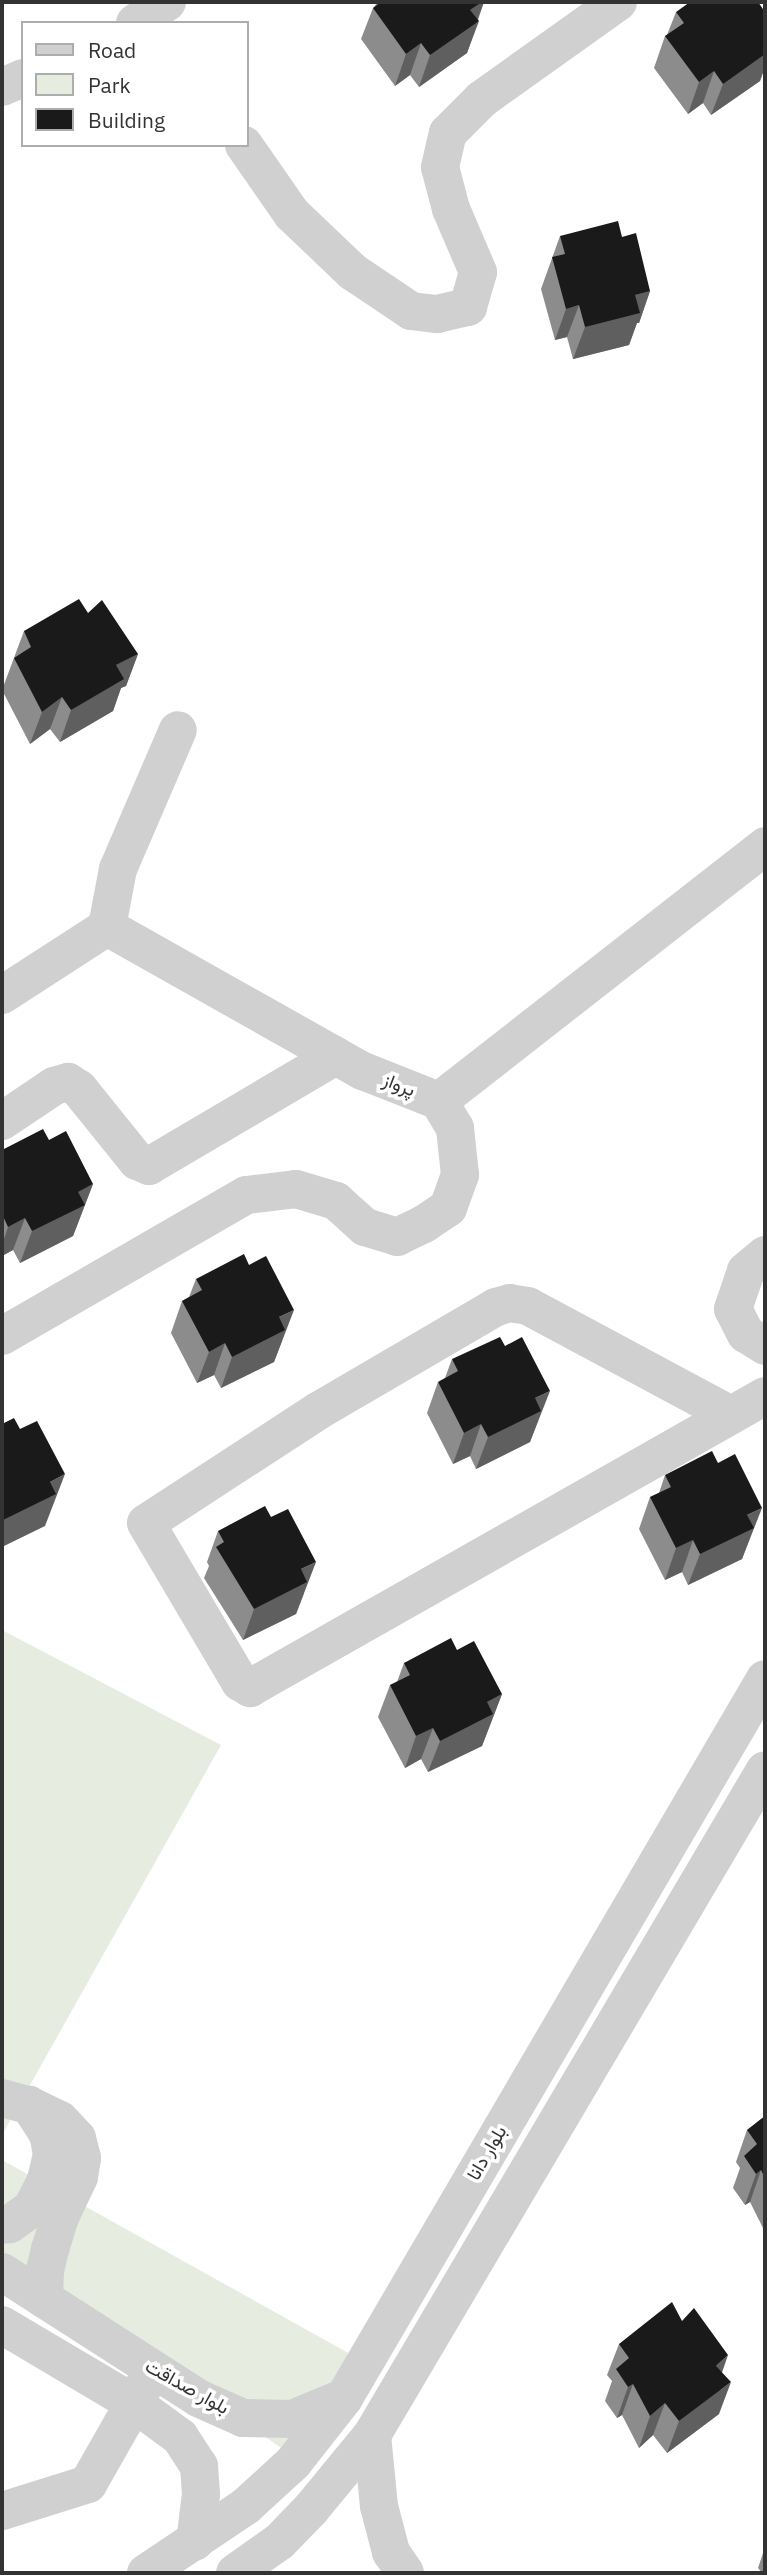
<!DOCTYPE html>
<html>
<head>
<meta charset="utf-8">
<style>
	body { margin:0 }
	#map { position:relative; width:767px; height:2575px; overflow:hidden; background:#fff; font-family:"IBM Plex Sans",Vazirmatn,sans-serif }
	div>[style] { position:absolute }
	.green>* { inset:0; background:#e6ecdf }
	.minor>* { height:38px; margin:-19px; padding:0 19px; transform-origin:19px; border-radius:19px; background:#d0d0d0 }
	.wall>* { inset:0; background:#8c8c8c }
	.shaded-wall>* { inset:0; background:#5f5f5f }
	.building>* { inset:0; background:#1a1a1a }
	span { translate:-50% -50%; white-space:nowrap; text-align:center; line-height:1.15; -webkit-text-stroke:7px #fff; paint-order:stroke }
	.street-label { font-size:19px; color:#333 }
	.frame { position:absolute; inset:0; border:4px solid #333; pointer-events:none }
	.legend { position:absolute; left:21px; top:21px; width:228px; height:126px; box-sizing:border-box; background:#fff; border:2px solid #adadad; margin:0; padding:9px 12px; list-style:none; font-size:21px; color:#333 }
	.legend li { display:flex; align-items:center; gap:14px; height:35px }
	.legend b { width:35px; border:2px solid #adadad }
</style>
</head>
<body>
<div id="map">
	<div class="green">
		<div style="clip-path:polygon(2px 1630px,221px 1745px,2px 2135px)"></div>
		<div style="clip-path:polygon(2px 2160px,368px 2364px,305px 2464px,2px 2259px)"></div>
	</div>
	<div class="minor">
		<div style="left:135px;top:23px;width:38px;rotate:-33deg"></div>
		<div style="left:2px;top:87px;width:23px;rotate:-23deg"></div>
		<div style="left:244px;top:145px;width:84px;rotate:55.2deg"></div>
		<div style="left:292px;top:214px;width:84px;rotate:43.6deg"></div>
		<div style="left:353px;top:272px;width:70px;rotate:33.9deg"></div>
		<div style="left:411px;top:311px;width:26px;rotate:7deg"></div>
		<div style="left:437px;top:314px;width:32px;rotate:-13deg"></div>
		<div style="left:468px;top:307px;width:36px;rotate:-74deg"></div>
		<div style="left:478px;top:272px;width:69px;rotate:-113.2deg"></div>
		<div style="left:451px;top:209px;width:43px;rotate:-104.7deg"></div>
		<div style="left:440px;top:167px;width:35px;rotate:-77deg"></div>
		<div style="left:448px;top:133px;width:48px;rotate:-45deg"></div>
		<div style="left:482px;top:99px;width:167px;rotate:-35.5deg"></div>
		<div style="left:107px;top:927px;width:59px;rotate:-79.3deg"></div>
		<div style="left:118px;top:869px;width:151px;rotate:-66.7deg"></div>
		<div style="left:2px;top:995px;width:125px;rotate:-32.9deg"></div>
		<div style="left:107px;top:927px;width:294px;rotate:29.4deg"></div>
		<div style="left:363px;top:1071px;width:82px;rotate:21.5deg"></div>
		<div style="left:439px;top:1101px;width:414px;rotate:-38deg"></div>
		<div style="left:2px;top:1121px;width:63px;rotate:-33.9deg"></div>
		<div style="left:54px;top:1086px;width:15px;rotate:-16deg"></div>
		<div style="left:68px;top:1082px;width:13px;rotate:32deg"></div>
		<div style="left:79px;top:1089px;width:92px;rotate:51.1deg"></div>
		<div style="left:137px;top:1161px;width:13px;rotate:23deg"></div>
		<div style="left:149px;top:1166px;width:217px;rotate:-30.5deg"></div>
		<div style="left:765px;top:1255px;width:25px;rotate:140deg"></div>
		<div style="left:746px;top:1271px;width:40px;rotate:108.9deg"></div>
		<div style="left:733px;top:1309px;width:28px;rotate:63deg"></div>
		<div style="left:746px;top:1334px;width:22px;rotate:32deg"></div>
		<div style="left:2px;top:1336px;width:282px;rotate:-30deg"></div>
		<div style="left:246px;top:1195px;width:50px;rotate:-6.8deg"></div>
		<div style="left:296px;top:1189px;width:42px;rotate:16.7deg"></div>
		<div style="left:336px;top:1201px;width:39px;rotate:42deg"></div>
		<div style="left:365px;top:1227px;width:34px;rotate:17deg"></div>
		<div style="left:397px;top:1237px;width:30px;rotate:-26deg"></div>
		<div style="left:424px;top:1224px;width:29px;rotate:-34deg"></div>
		<div style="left:448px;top:1208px;width:35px;rotate:-70deg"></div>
		<div style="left:460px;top:1175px;width:47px;rotate:-96.1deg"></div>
		<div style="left:455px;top:1128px;width:31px;rotate:-121deg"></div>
		<div style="left:731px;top:1415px;width:230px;rotate:-151.8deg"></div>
		<div style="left:528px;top:1306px;width:18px;rotate:-171deg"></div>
		<div style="left:510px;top:1303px;width:15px;rotate:164deg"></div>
		<div style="left:496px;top:1307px;width:206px;rotate:149.7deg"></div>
		<div style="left:318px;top:1411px;width:205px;rotate:146.9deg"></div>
		<div style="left:146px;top:1523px;width:185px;rotate:59.4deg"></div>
		<div style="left:240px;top:1682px;width:12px;rotate:31deg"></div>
		<div style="left:250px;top:1688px;width:592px;rotate:-29.55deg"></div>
		<div style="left:2px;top:2098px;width:28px;rotate:15deg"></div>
		<div style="left:29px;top:2105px;width:34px;rotate:26deg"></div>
		<div style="left:60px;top:2120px;width:25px;rotate:47deg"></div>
		<div style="left:77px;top:2138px;width:21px;rotate:76deg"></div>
		<div style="left:82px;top:2158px;width:19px;rotate:99deg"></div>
		<div style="left:79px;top:2177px;width:44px;rotate:115.4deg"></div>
		<div style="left:60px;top:2217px;width:34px;rotate:107deg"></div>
		<div style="left:50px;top:2249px;width:22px;rotate:103deg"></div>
		<div style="left:45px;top:2270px;width:29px;rotate:92deg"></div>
		<div style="left:2px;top:2225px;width:8px;rotate:-7deg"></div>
		<div style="left:10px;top:2224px;width:27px;rotate:-36deg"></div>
		<div style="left:32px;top:2208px;width:31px;rotate:-63deg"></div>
		<div style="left:46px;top:2180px;width:27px;rotate:-77deg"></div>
		<div style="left:52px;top:2154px;width:20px;rotate:-101deg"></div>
		<div style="left:48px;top:2134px;width:35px;rotate:-123deg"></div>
		<div style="left:2px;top:2272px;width:233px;rotate:32.7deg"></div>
		<div style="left:198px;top:2398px;width:49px;rotate:24deg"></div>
		<div style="left:243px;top:2418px;width:49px;rotate:1.2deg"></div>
		<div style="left:292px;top:2419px;width:55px;rotate:-22.4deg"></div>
		<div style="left:2px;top:2325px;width:155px;rotate:30.7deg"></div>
		<div style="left:135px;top:2404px;width:56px;rotate:36.3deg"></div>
		<div style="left:180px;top:2437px;width:35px;rotate:57deg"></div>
		<div style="left:199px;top:2466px;width:28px;rotate:86deg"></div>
		<div style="left:201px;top:2494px;width:48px;rotate:97.1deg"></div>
		<div style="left:372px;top:2435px;width:71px;rotate:84.4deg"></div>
		<div style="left:379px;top:2506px;width:48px;rotate:75.4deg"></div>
		<div style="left:391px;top:2552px;width:25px;rotate:56deg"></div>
		<div style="left:2px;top:2511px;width:90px;rotate:-17.4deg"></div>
		<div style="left:88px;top:2484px;width:117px;rotate:-60.4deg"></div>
		<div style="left:146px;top:2573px;width:120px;rotate:-33.8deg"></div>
		<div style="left:246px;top:2506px;width:64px;rotate:-42.5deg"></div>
		<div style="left:293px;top:2463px;width:83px;rotate:-51.9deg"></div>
		<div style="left:344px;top:2398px;width:833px;rotate:-59.65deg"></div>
		<div style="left:235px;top:2573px;width:55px;rotate:-35.4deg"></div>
		<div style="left:280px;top:2541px;width:45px;rotate:-45.9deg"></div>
		<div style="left:311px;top:2509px;width:96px;rotate:-50.5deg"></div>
		<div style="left:372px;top:2435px;width:772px;rotate:-59.42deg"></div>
	</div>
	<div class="wall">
		<div style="clip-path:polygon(377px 2px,484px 2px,467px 53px,419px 87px,410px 75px,395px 86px,361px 39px,373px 8px,375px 6px)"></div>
		<div style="clip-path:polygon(676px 12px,765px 12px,765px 67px,760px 81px,711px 115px,703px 103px,688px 114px,654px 68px,665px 36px,667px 35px)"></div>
		<div style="clip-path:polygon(560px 236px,622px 237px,650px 291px,639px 323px,637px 323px,629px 345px,573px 359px,567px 337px,555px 340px,541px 289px)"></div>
		<div style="clip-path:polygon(88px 613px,138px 654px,126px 686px,121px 688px,113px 711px,60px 742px,50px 729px,30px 744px,2px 690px,24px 631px)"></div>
		<div style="clip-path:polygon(49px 1140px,93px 1184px,73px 1236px,20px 1263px,13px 1250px,2px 1256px,2px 1150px)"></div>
		<div style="clip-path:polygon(196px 1279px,282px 1341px,274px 1362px,221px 1388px,214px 1375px,197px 1383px,171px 1333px,182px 1301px,189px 1297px)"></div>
		<div style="clip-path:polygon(452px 1359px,538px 1422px,537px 1423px,530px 1442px,476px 1469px,470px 1456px,453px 1464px,427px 1413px,438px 1382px,445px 1378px)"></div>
		<div style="clip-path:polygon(665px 1475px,750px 1539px,749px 1540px,742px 1559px,688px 1585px,682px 1572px,665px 1580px,639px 1529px,650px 1497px,659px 1493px)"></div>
		<div style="clip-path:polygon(218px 1531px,304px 1593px,296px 1614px,243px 1640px,204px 1578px,209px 1566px,207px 1562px)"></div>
		<div style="clip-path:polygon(457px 1650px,502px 1694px,482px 1746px,428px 1772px,421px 1759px,405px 1768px,378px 1717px,390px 1685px,397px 1682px,404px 1663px)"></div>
		<div style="clip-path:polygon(765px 2116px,765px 2232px,750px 2202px,745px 2205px,733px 2188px,740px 2168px,736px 2162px,747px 2130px)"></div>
		<div style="clip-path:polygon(682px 2321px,722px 2373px,719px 2414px,667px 2453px,653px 2435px,639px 2448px,622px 2415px,617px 2418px,605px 2401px,612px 2381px,607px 2375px,619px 2344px)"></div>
		<div style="clip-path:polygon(765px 2547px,765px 2573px,762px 2573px,758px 2568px)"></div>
	</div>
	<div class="shaded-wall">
		<div style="clip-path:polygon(482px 2px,484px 2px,476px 23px,479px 21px,467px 53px,419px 87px,430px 55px,470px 10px)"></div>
		<div style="clip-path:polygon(765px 37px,765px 67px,760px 81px,711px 115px,723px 84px)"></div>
		<div style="clip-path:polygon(421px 43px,410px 75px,395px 86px,406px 54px)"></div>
		<div style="clip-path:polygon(714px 71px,703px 103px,688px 114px,699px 82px)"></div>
		<div style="clip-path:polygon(650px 291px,639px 323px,637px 323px,629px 345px,573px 359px,585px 327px,635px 295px)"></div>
		<div style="clip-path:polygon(579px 305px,567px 337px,555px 340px,566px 309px)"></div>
		<div style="clip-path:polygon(138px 654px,126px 686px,121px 688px,113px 711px,60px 742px,71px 710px,116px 665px)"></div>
		<div style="clip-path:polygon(62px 697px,50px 729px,30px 744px,42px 712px)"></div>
		<div style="clip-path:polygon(93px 1184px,73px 1236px,20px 1263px,32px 1231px,78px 1192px)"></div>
		<div style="clip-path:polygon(25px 1218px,13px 1250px,2px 1256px,2px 1245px,8px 1227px)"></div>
		<div style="clip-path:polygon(294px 1310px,274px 1362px,221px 1388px,232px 1357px,279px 1317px)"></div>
		<div style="clip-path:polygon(225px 1343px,214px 1375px,197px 1383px,209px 1352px)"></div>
		<div style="clip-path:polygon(550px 1391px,530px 1442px,476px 1469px,488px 1437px,535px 1398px)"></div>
		<div style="clip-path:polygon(481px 1424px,470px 1456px,453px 1464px,464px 1433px)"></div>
		<div style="clip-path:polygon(65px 1474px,45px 1526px,2px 1547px,2px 1524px,3px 1520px,50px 1482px)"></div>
		<div style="clip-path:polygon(762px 1508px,742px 1559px,688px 1585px,700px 1554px,747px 1515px)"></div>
		<div style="clip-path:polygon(693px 1540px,682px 1572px,665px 1580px,676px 1548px)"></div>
		<div style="clip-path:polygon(316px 1562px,296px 1614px,243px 1640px,254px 1609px,301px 1569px)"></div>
		<div style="clip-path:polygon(502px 1694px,482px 1746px,428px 1772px,440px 1741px,487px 1702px)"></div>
		<div style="clip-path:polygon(433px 1728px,421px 1759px,405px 1768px,416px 1736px)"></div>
		<div style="clip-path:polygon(761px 2170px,750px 2202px,745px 2205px,756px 2174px)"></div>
		<div style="clip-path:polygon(728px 2355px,717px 2387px,716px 2366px)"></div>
		<div style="clip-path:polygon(731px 2382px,719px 2414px,667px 2453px,679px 2421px)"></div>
		<div style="clip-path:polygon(633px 2384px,622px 2415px,617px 2418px,628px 2387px)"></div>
		<div style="clip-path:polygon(665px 2403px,653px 2435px,639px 2448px,650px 2416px)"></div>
	</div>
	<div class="building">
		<div style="clip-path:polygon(381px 2px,482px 2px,470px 10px,479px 21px,430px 55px,421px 43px,406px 54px,373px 8px)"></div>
		<div style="clip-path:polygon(690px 2px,758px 2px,765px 12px,765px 37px,763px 38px,765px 41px,765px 54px,723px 84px,714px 71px,699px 82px,665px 36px,684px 23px,676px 12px)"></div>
		<div style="clip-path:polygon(618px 221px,622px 237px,636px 233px,650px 291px,635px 295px,640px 313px,585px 327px,579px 305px,566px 309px,552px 257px,565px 254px,560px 236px)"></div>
		<div style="clip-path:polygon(79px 599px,88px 613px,102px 600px,138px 654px,116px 665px,124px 679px,71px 710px,62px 697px,42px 712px,14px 658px,31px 647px,24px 631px)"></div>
		<div style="clip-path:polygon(43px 1129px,49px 1140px,66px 1131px,93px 1184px,78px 1192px,85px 1205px,32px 1231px,25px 1218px,8px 1227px,2px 1214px,2px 1150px)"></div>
		<div style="clip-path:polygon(244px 1254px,249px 1265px,266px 1256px,294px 1310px,279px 1317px,285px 1330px,232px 1357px,225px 1343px,209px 1352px,182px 1301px,202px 1290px,196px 1279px)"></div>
		<div style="clip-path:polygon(500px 1337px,505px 1346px,522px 1337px,550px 1391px,535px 1398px,541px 1411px,488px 1437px,481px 1424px,464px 1433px,438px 1382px,458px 1371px,452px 1359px)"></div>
		<div style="clip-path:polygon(14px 1418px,20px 1429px,37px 1421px,65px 1474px,50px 1482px,56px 1494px,3px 1520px,2px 1518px,2px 1424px)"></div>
		<div style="clip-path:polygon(712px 1451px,718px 1463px,735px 1454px,762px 1508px,747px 1515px,754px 1528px,700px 1554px,693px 1540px,676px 1548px,650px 1497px,671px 1487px,665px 1475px)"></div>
		<div style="clip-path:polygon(265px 1506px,271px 1517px,288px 1509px,316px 1562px,301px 1569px,307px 1582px,254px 1609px,216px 1547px,224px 1542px,218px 1531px)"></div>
		<div style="clip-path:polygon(451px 1638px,457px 1650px,474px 1641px,502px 1694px,487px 1702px,493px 1714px,440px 1741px,433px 1728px,416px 1736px,390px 1685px,410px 1675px,404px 1663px)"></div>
		<div style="clip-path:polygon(765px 2116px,765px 2178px,761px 2170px,756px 2174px,744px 2156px,757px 2144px,747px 2130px)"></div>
		<div style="clip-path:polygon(672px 2302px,682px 2321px,694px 2308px,728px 2355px,716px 2366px,731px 2382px,679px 2421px,665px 2403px,650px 2416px,633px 2384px,628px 2387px,616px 2369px,629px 2358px,619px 2344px)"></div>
	</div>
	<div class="street-label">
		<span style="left:399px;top:1085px;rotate:21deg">پرواز</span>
		<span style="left:487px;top:2153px;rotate:-60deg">بلوار دانا</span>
		<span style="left:187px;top:2387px;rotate:29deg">بلوار صداقت</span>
	</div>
	<div class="frame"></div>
	<ul class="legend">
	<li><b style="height:9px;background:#d0d0d0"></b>Road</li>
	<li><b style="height:19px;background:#e6ecdf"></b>Park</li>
	<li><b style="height:19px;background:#1a1a1a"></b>Building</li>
	</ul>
</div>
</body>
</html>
